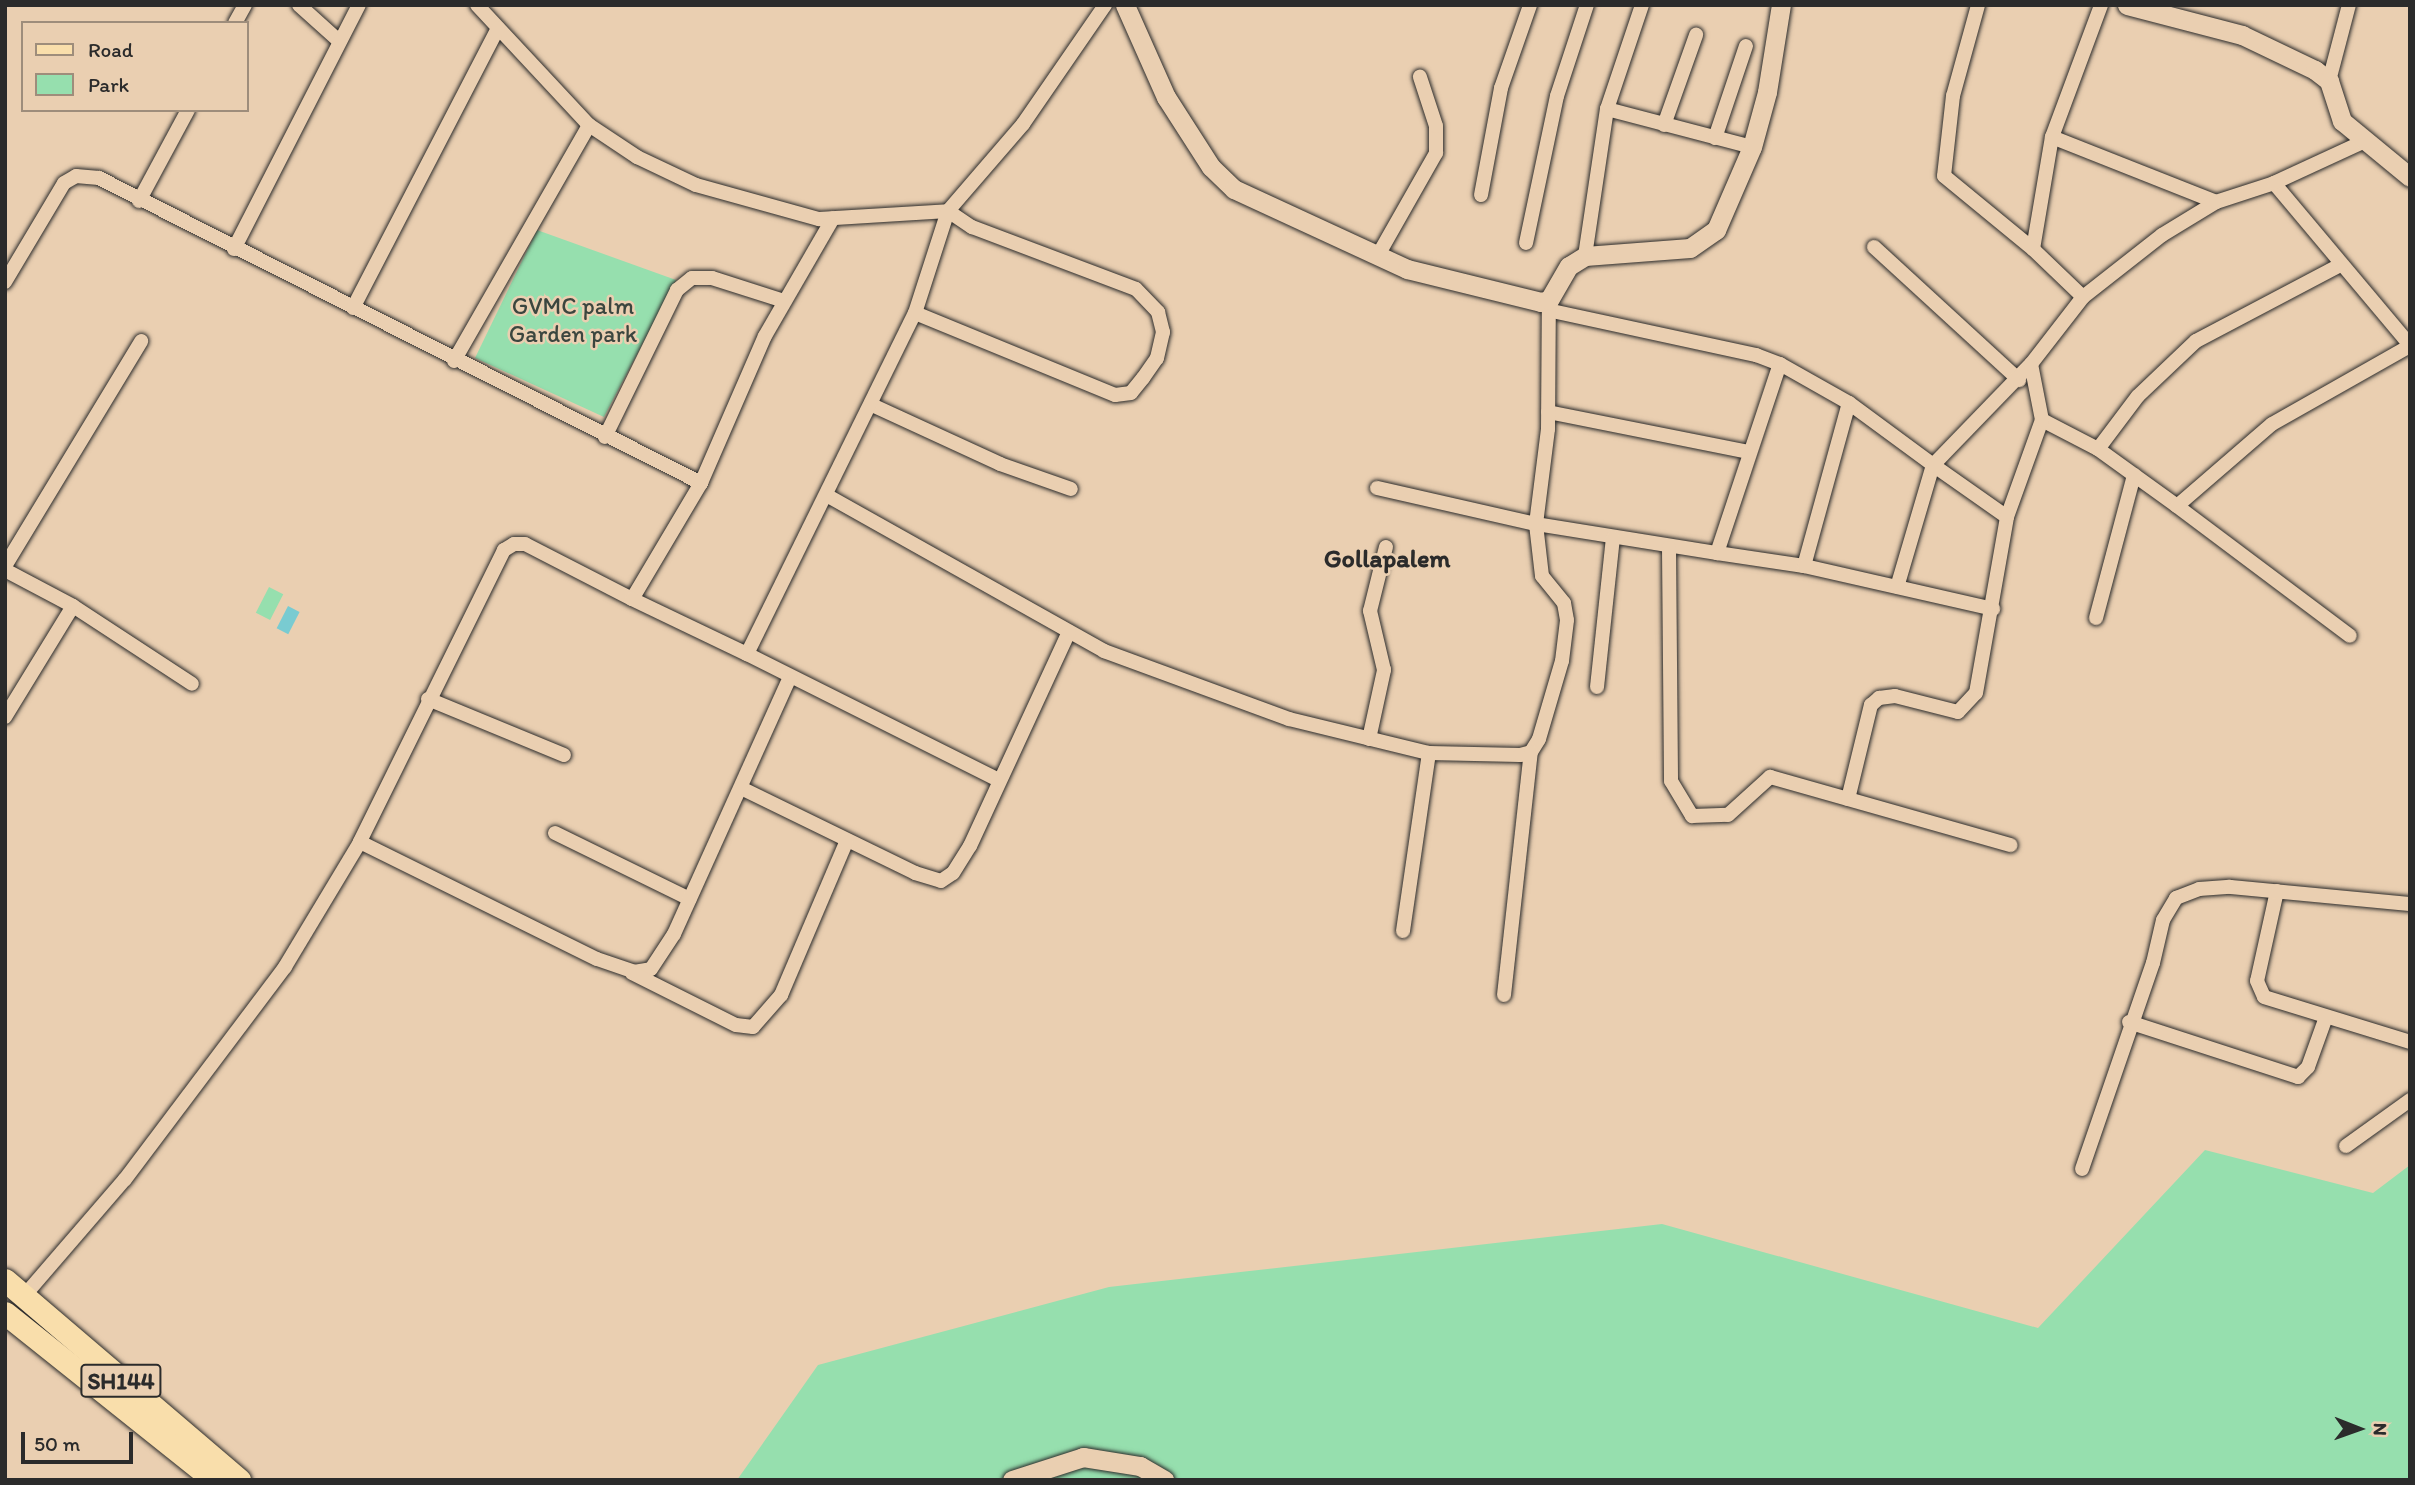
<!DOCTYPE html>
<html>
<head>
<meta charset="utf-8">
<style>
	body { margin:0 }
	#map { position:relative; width:2415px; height:1485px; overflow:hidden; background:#eacfb1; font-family:Itim,sans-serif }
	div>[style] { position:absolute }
	.green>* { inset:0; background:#96dfae; transform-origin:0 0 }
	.water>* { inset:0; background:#79cbd1; transform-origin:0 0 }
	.roads { filter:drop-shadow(0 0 2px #2b2b2b) drop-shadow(0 0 2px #2b2b2b) }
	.street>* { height:14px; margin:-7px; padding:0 7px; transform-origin:7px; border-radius:7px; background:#eacfb1 }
	.secondary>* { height:19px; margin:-9.5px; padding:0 9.5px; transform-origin:9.5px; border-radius:9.5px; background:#eacfb1 }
	.primary>* { height:23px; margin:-11.5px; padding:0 11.5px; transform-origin:11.5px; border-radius:11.5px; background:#f9deab }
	span { translate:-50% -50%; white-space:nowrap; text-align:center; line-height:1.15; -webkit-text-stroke:5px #eacfb1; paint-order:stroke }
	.shield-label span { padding:2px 5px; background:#eacfb1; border:2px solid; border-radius:5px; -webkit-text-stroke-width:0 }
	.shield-label { font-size:23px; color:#2b2b2b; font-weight:700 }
	.park-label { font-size:24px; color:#3b463f }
	.neighbourhood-label { font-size:26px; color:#2b2b2b; font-weight:700 }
	.frame { position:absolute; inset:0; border:7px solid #2b2b2b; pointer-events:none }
	.legend { position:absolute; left:21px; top:21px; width:228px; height:91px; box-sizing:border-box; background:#eacfb1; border:2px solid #9e8d7b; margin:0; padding:9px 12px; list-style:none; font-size:21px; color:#2b2b2b }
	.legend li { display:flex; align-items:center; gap:14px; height:35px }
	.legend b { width:35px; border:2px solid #9e8d7b }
	.north { position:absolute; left:2324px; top:1394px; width:70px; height:70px; -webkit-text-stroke:5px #eacfb1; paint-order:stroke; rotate:91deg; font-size:19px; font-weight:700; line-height:28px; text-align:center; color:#2b2b2b }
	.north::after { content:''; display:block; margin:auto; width:24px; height:32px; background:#2b2b2b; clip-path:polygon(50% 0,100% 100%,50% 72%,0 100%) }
	.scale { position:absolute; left:21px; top:1432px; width:112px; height:32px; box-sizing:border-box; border:4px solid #2b2b2b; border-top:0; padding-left:9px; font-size:21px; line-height:24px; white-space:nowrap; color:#2b2b2b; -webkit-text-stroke:5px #eacfb1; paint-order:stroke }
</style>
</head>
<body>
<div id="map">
	<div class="green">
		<div style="clip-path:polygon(537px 230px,676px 280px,604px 417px,475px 358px)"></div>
		<div style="left:269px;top:587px;width:16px;height:29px;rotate:27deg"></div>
		<div style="clip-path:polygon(2205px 1150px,2373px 1193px,2410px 1165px,2410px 1480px,737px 1480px,818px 1365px,1109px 1287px,1662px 1224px,2038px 1328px)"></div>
	</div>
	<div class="water">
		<div style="left:288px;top:606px;width:13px;height:25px;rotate:27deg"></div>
	</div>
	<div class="roads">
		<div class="street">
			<div style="left:299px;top:5px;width:54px;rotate:42deg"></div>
			<div style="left:477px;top:5px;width:164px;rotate:47deg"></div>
			<div style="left:589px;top:125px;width:58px;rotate:33.7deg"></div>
			<div style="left:637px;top:157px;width:65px;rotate:25.4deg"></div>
			<div style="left:696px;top:185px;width:128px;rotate:15.5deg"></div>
			<div style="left:819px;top:219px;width:129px;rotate:-3.5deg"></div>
			<div style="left:948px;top:211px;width:115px;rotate:-49.2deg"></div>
			<div style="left:1023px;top:124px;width:145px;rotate:-55.4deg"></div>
			<div style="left:235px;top:23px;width:21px;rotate:-61deg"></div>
			<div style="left:2329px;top:81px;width:79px;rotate:-75.3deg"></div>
			<div style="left:1607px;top:109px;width:150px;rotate:14.7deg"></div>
			<div style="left:1664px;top:125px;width:96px;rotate:-70.4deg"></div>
			<div style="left:2052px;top:137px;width:176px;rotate:21.6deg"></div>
			<div style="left:1715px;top:138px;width:97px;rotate:-71.4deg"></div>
			<div style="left:2274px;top:183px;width:212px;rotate:50deg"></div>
			<div style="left:1481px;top:195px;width:109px;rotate:-79.4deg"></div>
			<div style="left:1501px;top:88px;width:88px;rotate:-70.7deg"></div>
			<div style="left:139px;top:201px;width:103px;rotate:-61.7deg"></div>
			<div style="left:1526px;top:243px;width:150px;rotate:-78.1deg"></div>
			<div style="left:1557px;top:96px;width:96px;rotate:-71.8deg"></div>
			<div style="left:1874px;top:247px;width:197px;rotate:42.5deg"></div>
			<div style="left:234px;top:249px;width:274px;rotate:-62.9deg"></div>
			<div style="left:2033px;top:249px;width:114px;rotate:-80.4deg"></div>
			<div style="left:2052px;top:137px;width:141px;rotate:-69.6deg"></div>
			<div style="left:1585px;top:256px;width:149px;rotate:-81.5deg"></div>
			<div style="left:1607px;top:109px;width:110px;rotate:-71.4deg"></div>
			<div style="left:1377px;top:257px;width:120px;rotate:-60.4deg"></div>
			<div style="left:1436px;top:153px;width:27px;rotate:-90deg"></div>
			<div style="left:1436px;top:126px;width:52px;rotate:-108.1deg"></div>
			<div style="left:5px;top:282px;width:115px;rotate:-59.2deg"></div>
			<div style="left:64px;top:183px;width:14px;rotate:-30deg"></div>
			<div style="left:76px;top:176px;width:23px;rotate:5deg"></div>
			<div style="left:99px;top:178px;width:675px;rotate:26.87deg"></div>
			<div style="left:701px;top:483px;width:135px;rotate:120.7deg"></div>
			<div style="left:632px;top:599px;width:120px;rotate:-152.8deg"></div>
			<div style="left:525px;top:544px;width:11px;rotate:180deg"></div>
			<div style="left:514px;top:544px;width:12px;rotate:149deg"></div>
			<div style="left:504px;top:550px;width:326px;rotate:116.3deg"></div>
			<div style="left:360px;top:842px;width:146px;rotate:121deg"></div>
			<div style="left:285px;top:967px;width:266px;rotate:127deg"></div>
			<div style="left:125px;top:1179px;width:153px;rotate:130.8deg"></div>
			<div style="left:2083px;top:297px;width:100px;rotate:-38.1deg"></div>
			<div style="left:2162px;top:235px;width:63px;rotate:-31.4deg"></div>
			<div style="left:2216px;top:202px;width:61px;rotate:-18.1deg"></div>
			<div style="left:2274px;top:183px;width:100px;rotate:-24.8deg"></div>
			<div style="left:353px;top:308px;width:315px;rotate:-62.6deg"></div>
			<div style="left:1552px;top:311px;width:209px;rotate:12.2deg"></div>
			<div style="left:1756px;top:355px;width:26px;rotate:21deg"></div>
			<div style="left:1780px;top:364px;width:79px;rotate:29.5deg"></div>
			<div style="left:1849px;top:403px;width:104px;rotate:36.4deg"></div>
			<div style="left:1933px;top:465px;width:127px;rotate:106.4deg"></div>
			<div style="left:454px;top:361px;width:272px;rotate:-60.2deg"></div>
			<div style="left:872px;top:405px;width:141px;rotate:24.7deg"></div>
			<div style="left:1000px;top:464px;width:75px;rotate:19.4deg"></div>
			<div style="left:1548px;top:412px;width:204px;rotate:11.3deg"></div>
			<div style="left:2042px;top:420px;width:63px;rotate:27.4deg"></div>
			<div style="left:2098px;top:449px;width:97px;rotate:35.8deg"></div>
			<div style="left:2177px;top:506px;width:125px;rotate:-40.8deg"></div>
			<div style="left:2272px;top:424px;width:159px;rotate:-29.5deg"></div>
			<div style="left:605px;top:437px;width:164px;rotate:-63.9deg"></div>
			<div style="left:677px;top:290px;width:19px;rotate:-39deg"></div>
			<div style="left:692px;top:278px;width:20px"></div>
			<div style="left:712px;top:278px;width:76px;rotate:17.7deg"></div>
			<div style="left:2098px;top:449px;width:66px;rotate:-53deg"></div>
			<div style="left:2138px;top:396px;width:80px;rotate:-43.5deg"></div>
			<div style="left:2196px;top:341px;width:163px;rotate:-27.8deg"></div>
			<div style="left:701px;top:483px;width:160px;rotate:-66.5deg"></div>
			<div style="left:765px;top:336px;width:136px;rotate:-60deg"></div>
			<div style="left:1377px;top:488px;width:163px;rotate:12.8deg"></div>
			<div style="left:1536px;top:524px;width:183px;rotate:9.1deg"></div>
			<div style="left:1717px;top:553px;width:199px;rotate:-71.6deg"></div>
			<div style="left:828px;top:496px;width:317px;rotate:29.3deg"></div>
			<div style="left:1104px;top:651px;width:197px;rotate:20.2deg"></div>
			<div style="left:1289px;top:719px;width:144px;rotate:13.7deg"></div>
			<div style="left:1429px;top:753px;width:91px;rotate:1.3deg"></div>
			<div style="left:1520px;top:755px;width:11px;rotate:-15deg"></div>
			<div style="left:1531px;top:752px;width:15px;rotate:-58deg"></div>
			<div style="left:1539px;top:739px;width:81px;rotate:-73.6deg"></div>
			<div style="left:1562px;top:661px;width:41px;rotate:-83deg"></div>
			<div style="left:1567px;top:620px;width:17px;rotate:-100deg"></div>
			<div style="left:1564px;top:603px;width:35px;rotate:-129deg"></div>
			<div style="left:1542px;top:576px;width:52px;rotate:-96.6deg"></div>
			<div style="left:1536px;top:524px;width:96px;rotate:-82.8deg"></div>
			<div style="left:1548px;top:429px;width:129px;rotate:-89.6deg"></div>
			<div style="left:2177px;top:506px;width:216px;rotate:36.9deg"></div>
			<div style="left:2007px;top:517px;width:90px;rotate:-144.9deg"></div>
			<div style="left:1933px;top:465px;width:141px;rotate:-45.9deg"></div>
			<div style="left:1669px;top:548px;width:233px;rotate:89.5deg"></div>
			<div style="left:1671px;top:781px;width:41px;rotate:59deg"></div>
			<div style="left:1692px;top:816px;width:36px;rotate:-2deg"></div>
			<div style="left:1728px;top:815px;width:57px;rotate:-42.1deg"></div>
			<div style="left:1770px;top:777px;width:250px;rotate:15.8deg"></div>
			<div style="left:1717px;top:553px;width:88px;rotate:8.5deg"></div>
			<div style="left:1804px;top:566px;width:169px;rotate:-74.6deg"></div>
			<div style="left:5px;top:566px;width:263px;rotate:-58.8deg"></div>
			<div style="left:1804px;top:566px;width:194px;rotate:12.8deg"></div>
			<div style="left:5px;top:570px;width:77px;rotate:27.9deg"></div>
			<div style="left:73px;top:606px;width:142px;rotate:33.2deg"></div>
			<div style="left:632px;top:599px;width:127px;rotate:25.6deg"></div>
			<div style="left:747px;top:654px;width:380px;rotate:-63.8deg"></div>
			<div style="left:915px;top:313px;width:107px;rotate:-72.1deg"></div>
			<div style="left:948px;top:211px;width:29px;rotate:34deg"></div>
			<div style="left:972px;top:227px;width:175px;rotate:20.7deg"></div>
			<div style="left:1136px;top:289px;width:32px;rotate:46deg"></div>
			<div style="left:1158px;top:312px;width:21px;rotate:76deg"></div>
			<div style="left:1163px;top:332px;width:27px;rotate:103deg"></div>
			<div style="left:1157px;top:358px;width:24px;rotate:125deg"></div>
			<div style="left:1143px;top:378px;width:19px;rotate:129deg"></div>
			<div style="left:1131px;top:393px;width:16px;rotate:173deg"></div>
			<div style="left:1115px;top:395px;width:216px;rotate:-157.7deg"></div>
			<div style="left:2096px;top:618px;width:148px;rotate:-75.1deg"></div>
			<div style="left:747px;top:654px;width:280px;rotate:26.6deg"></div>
			<div style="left:1597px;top:687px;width:150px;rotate:-83.9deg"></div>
			<div style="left:428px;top:699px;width:147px;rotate:22.4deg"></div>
			<div style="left:5px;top:717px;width:130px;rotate:-58.5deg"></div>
			<div style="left:1369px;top:739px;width:71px;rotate:-77.7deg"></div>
			<div style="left:1384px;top:670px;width:61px;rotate:-103.3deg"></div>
			<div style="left:1370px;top:611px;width:66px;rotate:-76deg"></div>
			<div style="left:741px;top:788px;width:194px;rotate:26deg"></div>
			<div style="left:915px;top:873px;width:27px;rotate:17deg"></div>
			<div style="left:941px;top:881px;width:14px;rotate:-34deg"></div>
			<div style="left:953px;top:873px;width:32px;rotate:-58deg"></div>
			<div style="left:970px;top:846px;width:236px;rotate:-65.2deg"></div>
			<div style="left:1848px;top:799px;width:97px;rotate:-76.3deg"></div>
			<div style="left:1871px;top:705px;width:11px;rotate:-41deg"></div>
			<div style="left:1879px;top:698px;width:16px;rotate:-7deg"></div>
			<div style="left:1895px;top:696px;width:65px;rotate:14.3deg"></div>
			<div style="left:1958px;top:712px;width:26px;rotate:-47deg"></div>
			<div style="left:1976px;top:693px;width:179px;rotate:-80deg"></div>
			<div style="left:2007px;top:517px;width:103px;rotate:-70.2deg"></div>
			<div style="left:2042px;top:420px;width:57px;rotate:-101.1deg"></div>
			<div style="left:2031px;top:364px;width:85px;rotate:-52.2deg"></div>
			<div style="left:2083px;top:297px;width:69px;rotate:-136.2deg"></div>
			<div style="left:2033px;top:249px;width:115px;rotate:-140.6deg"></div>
			<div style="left:1944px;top:176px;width:81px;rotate:-83.6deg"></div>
			<div style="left:1953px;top:96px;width:94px;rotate:-74.6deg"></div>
			<div style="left:555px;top:833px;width:150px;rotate:26.1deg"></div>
			<div style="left:360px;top:842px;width:264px;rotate:26.3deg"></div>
			<div style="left:597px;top:959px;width:39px;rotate:19deg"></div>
			<div style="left:634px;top:972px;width:17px;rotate:-10deg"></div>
			<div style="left:651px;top:969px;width:42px;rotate:-56.7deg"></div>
			<div style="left:674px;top:934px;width:280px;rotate:-65.7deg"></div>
			<div style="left:2277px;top:891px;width:92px;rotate:102.5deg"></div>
			<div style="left:2257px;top:981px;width:17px;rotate:66deg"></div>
			<div style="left:2264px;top:997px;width:153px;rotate:17.1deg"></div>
			<div style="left:1403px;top:931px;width:180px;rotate:-81.7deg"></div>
			<div style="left:632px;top:973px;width:116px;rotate:26.6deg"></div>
			<div style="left:736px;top:1025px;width:17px;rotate:7deg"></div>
			<div style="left:753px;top:1027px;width:43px;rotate:-48.8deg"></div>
			<div style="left:781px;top:995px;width:168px;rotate:-66.9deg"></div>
			<div style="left:1504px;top:995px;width:244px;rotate:-83.7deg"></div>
			<div style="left:2129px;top:1022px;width:178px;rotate:18deg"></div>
			<div style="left:2298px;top:1077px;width:14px;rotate:-45deg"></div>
			<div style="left:2308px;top:1067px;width:53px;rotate:-70.2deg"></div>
			<div style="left:2346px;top:1146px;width:79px;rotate:-35.7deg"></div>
			<div style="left:2082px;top:1169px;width:218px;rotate:-71deg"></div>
			<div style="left:2153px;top:963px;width:44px;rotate:-76.9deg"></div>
			<div style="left:2163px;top:920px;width:26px;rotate:-59deg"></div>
			<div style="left:2176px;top:898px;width:25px;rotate:-21deg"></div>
			<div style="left:2199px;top:889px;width:31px;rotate:-4deg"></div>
			<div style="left:2230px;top:887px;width:181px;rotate:5.4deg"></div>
		</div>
		<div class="secondary">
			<div style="left:1125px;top:5px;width:101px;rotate:66deg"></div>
			<div style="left:1166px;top:97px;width:83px;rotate:57.3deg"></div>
			<div style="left:1211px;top:167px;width:32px;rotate:44deg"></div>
			<div style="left:1234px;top:189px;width:191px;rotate:24.8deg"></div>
			<div style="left:1407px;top:269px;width:138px;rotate:13.8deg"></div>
			<div style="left:1541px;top:302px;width:8px;rotate:-14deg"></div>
			<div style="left:1549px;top:300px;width:39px;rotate:-60deg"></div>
			<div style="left:1569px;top:266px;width:19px;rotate:-32deg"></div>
			<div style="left:1585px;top:256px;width:105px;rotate:-4.4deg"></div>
			<div style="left:1690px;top:248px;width:32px;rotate:-35deg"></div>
			<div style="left:1716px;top:230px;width:90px;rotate:-66.6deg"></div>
			<div style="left:1752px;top:147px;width:57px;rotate:-74.7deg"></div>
			<div style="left:1767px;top:92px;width:88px;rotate:-80.9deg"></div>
			<div style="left:2127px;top:5px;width:119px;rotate:14.6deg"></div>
			<div style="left:2242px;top:35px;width:81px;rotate:25.6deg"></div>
			<div style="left:2315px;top:70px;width:18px;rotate:38deg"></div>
			<div style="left:2329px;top:81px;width:42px;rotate:72deg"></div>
			<div style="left:2342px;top:121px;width:88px;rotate:39.5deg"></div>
			<div style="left:1012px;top:1480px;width:75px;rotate:-17.9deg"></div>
			<div style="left:1083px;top:1457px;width:58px;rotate:9deg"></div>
			<div style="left:1140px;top:1466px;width:28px;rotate:30deg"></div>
		</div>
		<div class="primary">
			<div style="left:5px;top:1280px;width:308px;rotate:40.5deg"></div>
			<div style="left:5px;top:1313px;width:268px;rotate:38.6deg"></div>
		</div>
	</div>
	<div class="shield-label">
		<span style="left:121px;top:1381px">SH144</span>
	</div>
	<div class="park-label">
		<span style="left:573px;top:320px">GVMC palm<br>Garden park</span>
	</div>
	<div class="neighbourhood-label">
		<span style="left:1387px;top:559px">Gollapalem</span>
	</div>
	<div class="frame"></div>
	<ul class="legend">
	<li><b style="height:9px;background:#f9deab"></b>Road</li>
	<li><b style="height:19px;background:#96dfae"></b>Park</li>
	</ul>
	<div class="north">N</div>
	<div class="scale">50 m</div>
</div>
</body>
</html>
